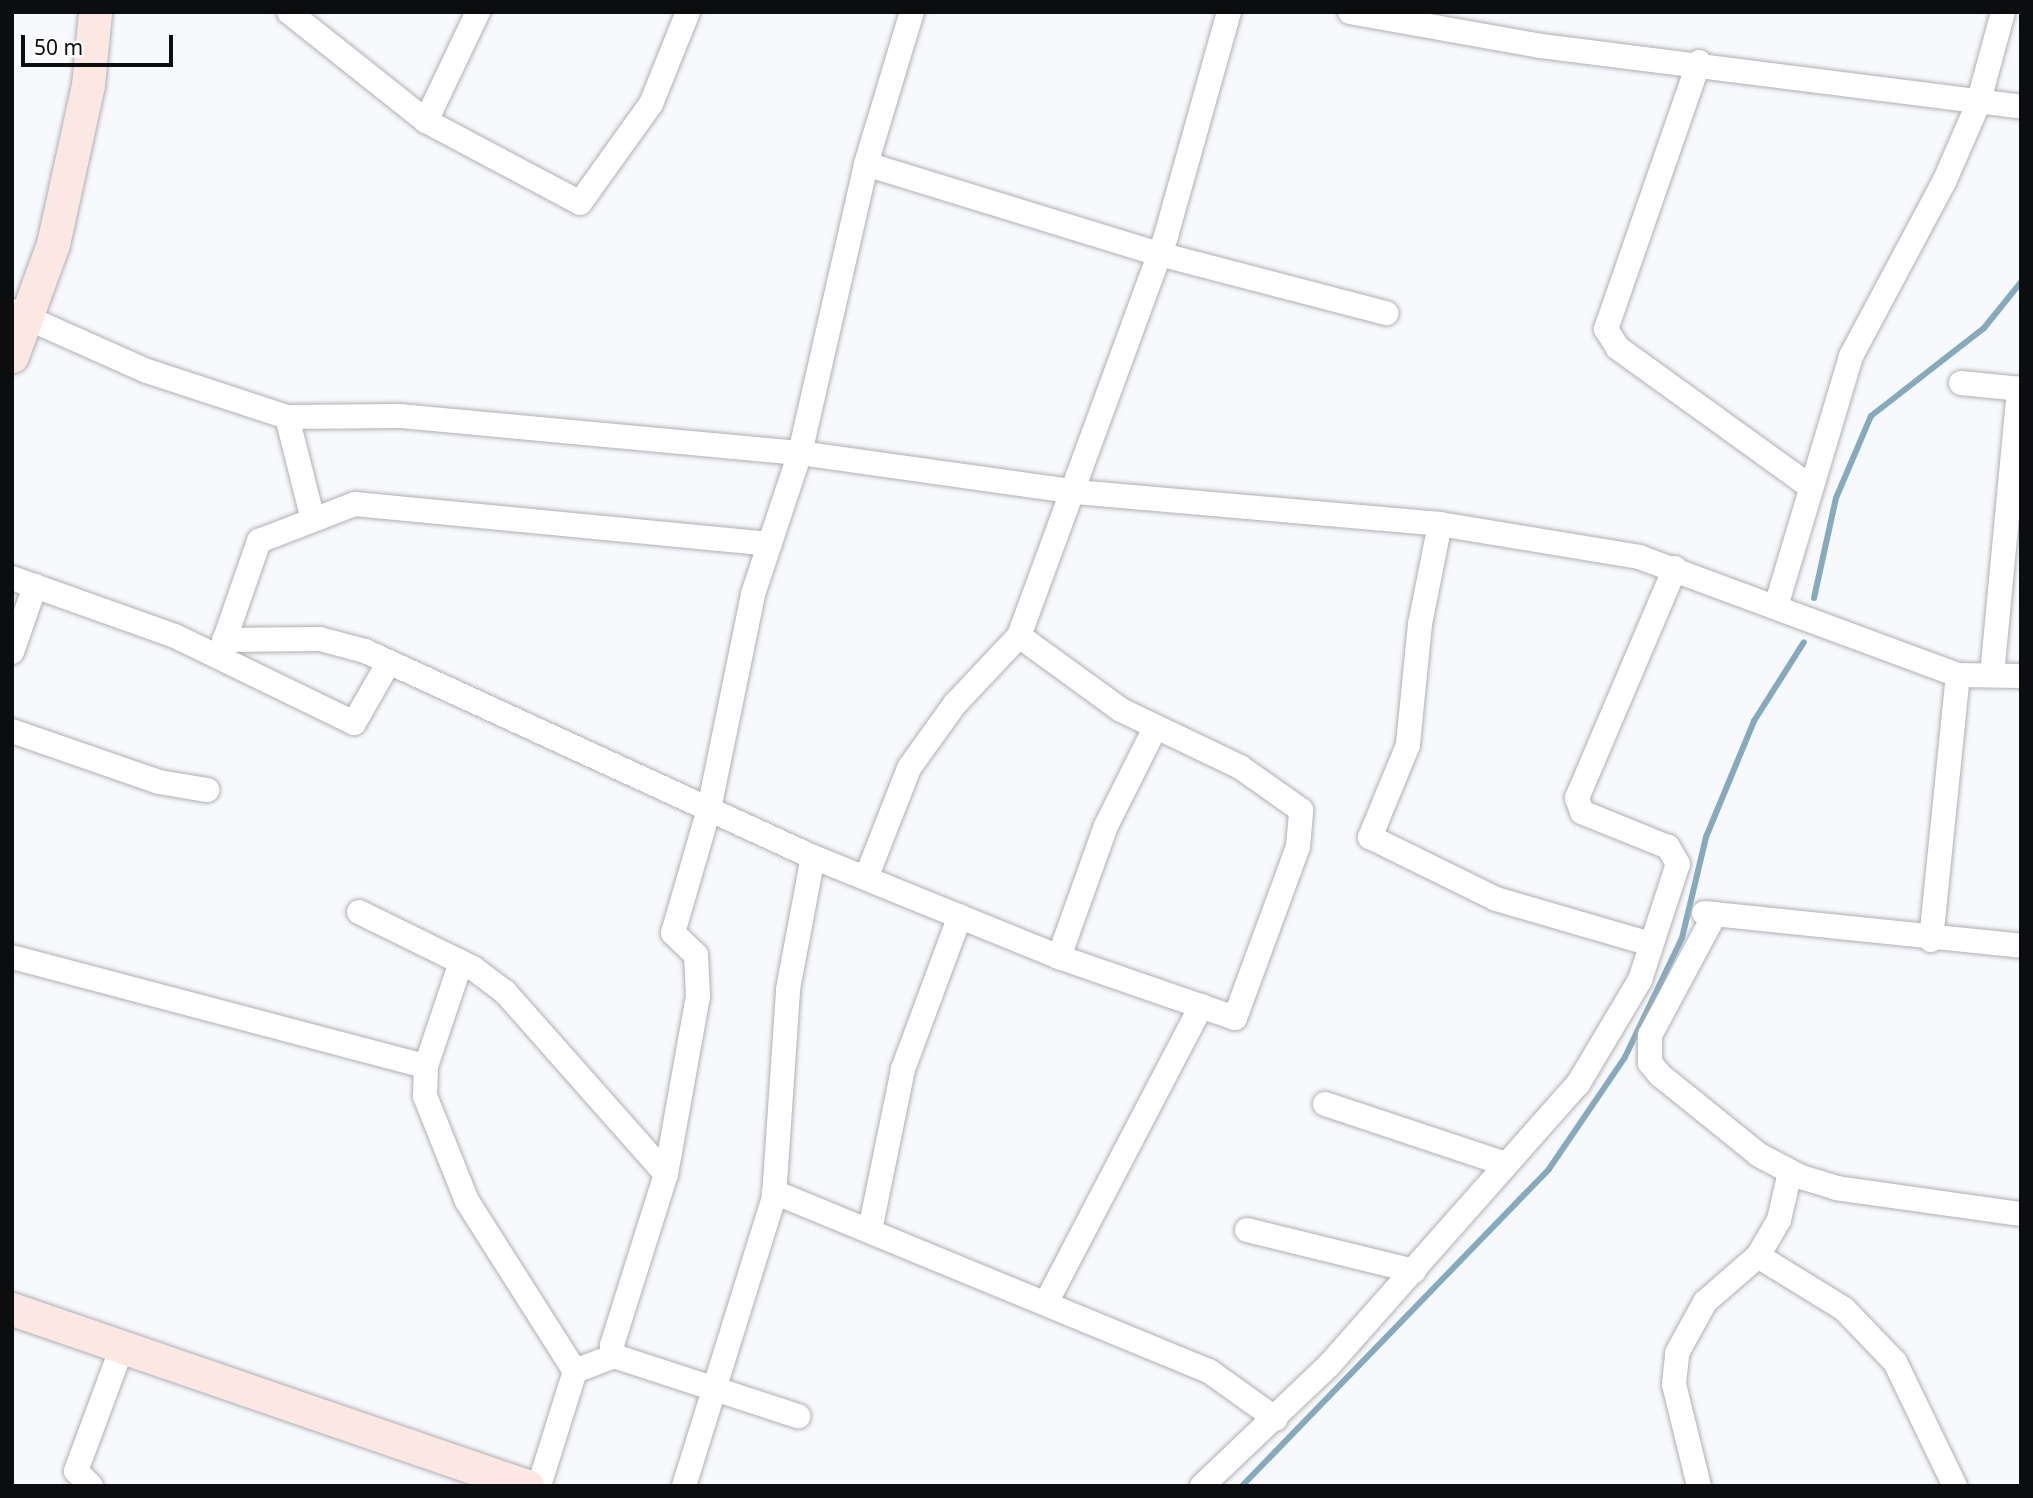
<!DOCTYPE html>
<html>
<head>
<meta charset="utf-8">
<style>
	body { margin:0 }
	#map { position:relative; width:2033px; height:1498px; overflow:hidden; background:#f8f9fc; font-family:"Noto Sans",sans-serif }
	div>[style] { position:absolute }
	.stream>* { height:6px; margin:-3px; padding:0 3px; transform-origin:3px; border-radius:3px; background:#85aabe }
	.roads { filter:drop-shadow(0 0 2px #aeb0b2) drop-shadow(0 0 2px #aeb0b2) }
	.street>* { height:24px; margin:-12px; padding:0 12px; transform-origin:12px; border-radius:12px; background:#fff }
	.secondary>* { height:33px; margin:-16.5px; padding:0 16.5px; transform-origin:16.5px; border-radius:16.5px; background:#fce8e2 }
	span { translate:-50% -50%; white-space:nowrap; text-align:center; line-height:1.15; -webkit-text-stroke:6px #fff; paint-order:stroke }
	.frame { position:absolute; inset:0; border:14px solid #0c0d0e; pointer-events:none }
	.scale { position:absolute; left:21px; top:35px; width:152px; height:32px; box-sizing:border-box; border:4px solid #0c0d0e; border-top:0; padding-left:9px; font-size:21px; line-height:24px; white-space:nowrap; color:#0c0d0e; -webkit-text-stroke:5px #fff; paint-order:stroke }
</style>
</head>
<body>
<div id="map">
	<div class="stream">
		<div style="left:1814px;top:598px;width:102px;rotate:-77.6deg"></div>
		<div style="left:1836px;top:498px;width:89px;rotate:-66.9deg"></div>
		<div style="left:1871px;top:416px;width:143px;rotate:-37.9deg"></div>
		<div style="left:1984px;top:328px;width:59px;rotate:-51.2deg"></div>
		<div style="left:1242px;top:1486px;width:441px;rotate:-45.9deg"></div>
		<div style="left:1549px;top:1169px;width:135px;rotate:-55.8deg"></div>
		<div style="left:1625px;top:1057px;width:132px;rotate:-64.4deg"></div>
		<div style="left:1682px;top:938px;width:104px;rotate:-76.6deg"></div>
		<div style="left:1706px;top:837px;width:126px;rotate:-67.5deg"></div>
		<div style="left:1754px;top:721px;width:93px;rotate:-57.7deg"></div>
	</div>
	<div class="roads">
		<div class="street">
			<div style="left:289px;top:12px;width:175px;rotate:38.5deg"></div>
			<div style="left:426px;top:121px;width:174px;rotate:28deg"></div>
			<div style="left:580px;top:203px;width:122px;rotate:-54.4deg"></div>
			<div style="left:651px;top:104px;width:99px;rotate:-68.1deg"></div>
			<div style="left:1350px;top:12px;width:194px;rotate:10.1deg"></div>
			<div style="left:1541px;top:46px;width:484px;rotate:7.2deg"></div>
			<div style="left:1699px;top:62px;width:283px;rotate:109.2deg"></div>
			<div style="left:1606px;top:329px;width:22px;rotate:58deg"></div>
			<div style="left:1618px;top:348px;width:238px;rotate:35.8deg"></div>
			<div style="left:426px;top:121px;width:121px;rotate:-64.5deg"></div>
			<div style="left:866px;top:164px;width:307px;rotate:17.1deg"></div>
			<div style="left:1159px;top:254px;width:235px;rotate:14.6deg"></div>
			<div style="left:12px;top:311px;width:148px;rotate:24deg"></div>
			<div style="left:147px;top:371px;width:147px;rotate:18.2deg"></div>
			<div style="left:287px;top:417px;width:113px;rotate:-0.5deg"></div>
			<div style="left:400px;top:416px;width:402px;rotate:5.3deg"></div>
			<div style="left:800px;top:453px;width:279px;rotate:8deg"></div>
			<div style="left:1076px;top:492px;width:365px;rotate:5deg"></div>
			<div style="left:1440px;top:524px;width:202px;rotate:9.4deg"></div>
			<div style="left:1639px;top:557px;width:340px;rotate:20.3deg"></div>
			<div style="left:1958px;top:675px;width:63px;rotate:0.9deg"></div>
			<div style="left:1961px;top:383px;width:60px;rotate:5.7deg"></div>
			<div style="left:287px;top:417px;width:102px;rotate:75.8deg"></div>
			<div style="left:1440px;top:524px;width:102px;rotate:101.3deg"></div>
			<div style="left:1420px;top:624px;width:122px;rotate:95.7deg"></div>
			<div style="left:1408px;top:745px;width:100px;rotate:112.4deg"></div>
			<div style="left:1370px;top:837px;width:140px;rotate:26.2deg"></div>
			<div style="left:1496px;top:899px;width:161px;rotate:16.2deg"></div>
			<div style="left:12px;top:578px;width:173px;rotate:19.6deg"></div>
			<div style="left:175px;top:636px;width:199px;rotate:25.9deg"></div>
			<div style="left:354px;top:723px;width:70px;rotate:-60.2deg"></div>
			<div style="left:1777px;top:603px;width:258px;rotate:-73.3deg"></div>
			<div style="left:1851px;top:356px;width:197px;rotate:-61.9deg"></div>
			<div style="left:1944px;top:182px;width:85px;rotate:-66.4deg"></div>
			<div style="left:1978px;top:104px;width:95px;rotate:-74.8deg"></div>
			<div style="left:224px;top:640px;width:96px;rotate:-0.6deg"></div>
			<div style="left:320px;top:639px;width:47px;rotate:14.9deg"></div>
			<div style="left:365px;top:651px;width:493px;rotate:24.7deg"></div>
			<div style="left:813px;top:857px;width:266px;rotate:22.1deg"></div>
			<div style="left:1059px;top:957px;width:186px;rotate:19.1deg"></div>
			<div style="left:1235px;top:1018px;width:182px;rotate:-69.8deg"></div>
			<div style="left:1298px;top:847px;width:37px;rotate:-85deg"></div>
			<div style="left:1301px;top:810px;width:75px;rotate:-144.8deg"></div>
			<div style="left:1240px;top:767px;width:132px;rotate:-154.4deg"></div>
			<div style="left:1121px;top:710px;width:126px;rotate:-144deg"></div>
			<div style="left:12px;top:652px;width:70px;rotate:-70.8deg"></div>
			<div style="left:220px;top:653px;width:119px;rotate:-70.8deg"></div>
			<div style="left:259px;top:541px;width:103px;rotate:-21.1deg"></div>
			<div style="left:355px;top:504px;width:417px;rotate:5.5deg"></div>
			<div style="left:1992px;top:675px;width:288px;rotate:-84.6deg"></div>
			<div style="left:12px;top:731px;width:156px;rotate:19.1deg"></div>
			<div style="left:159px;top:782px;width:49px;rotate:9.5deg"></div>
			<div style="left:866px;top:878px;width:118px;rotate:-68.6deg"></div>
			<div style="left:909px;top:768px;width:79px;rotate:-54.3deg"></div>
			<div style="left:955px;top:704px;width:93px;rotate:-46.7deg"></div>
			<div style="left:1019px;top:636px;width:426px;rotate:-69.8deg"></div>
			<div style="left:1166px;top:236px;width:233px;rotate:-74.3deg"></div>
			<div style="left:359px;top:912px;width:127px;rotate:26.2deg"></div>
			<div style="left:473px;top:968px;width:40px;rotate:37deg"></div>
			<div style="left:505px;top:992px;width:243px;rotate:48.5deg"></div>
			<div style="left:1704px;top:913px;width:319px;rotate:5.9deg"></div>
			<div style="left:1715px;top:914px;width:137px;rotate:118.2deg"></div>
			<div style="left:1650px;top:1035px;width:28px;rotate:90deg"></div>
			<div style="left:1650px;top:1063px;width:16px;rotate:50deg"></div>
			<div style="left:1660px;top:1075px;width:127px;rotate:38.9deg"></div>
			<div style="left:1759px;top:1155px;width:47px;rotate:27.6deg"></div>
			<div style="left:1801px;top:1177px;width:37px;rotate:17deg"></div>
			<div style="left:1836px;top:1188px;width:187px;rotate:8deg"></div>
			<div style="left:1931px;top:940px;width:266px;rotate:-84.2deg"></div>
			<div style="left:12px;top:957px;width:428px;rotate:14.8deg"></div>
			<div style="left:1059px;top:957px;width:139px;rotate:-70.3deg"></div>
			<div style="left:1106px;top:826px;width:110px;rotate:-63.4deg"></div>
			<div style="left:461px;top:962px;width:110px;rotate:108.6deg"></div>
			<div style="left:426px;top:1066px;width:30px;rotate:92deg"></div>
			<div style="left:425px;top:1096px;width:113px;rotate:68.2deg"></div>
			<div style="left:467px;top:1201px;width:201px;rotate:57.6deg"></div>
			<div style="left:575px;top:1371px;width:121px;rotate:107.4deg"></div>
			<div style="left:1325px;top:1104px;width:190px;rotate:18.4deg"></div>
			<div style="left:1790px;top:1172px;width:49px;rotate:102.9deg"></div>
			<div style="left:1779px;top:1220px;width:42px;rotate:120.3deg"></div>
			<div style="left:1758px;top:1256px;width:101px;rotate:31.6deg"></div>
			<div style="left:1844px;top:1309px;width:74px;rotate:46.1deg"></div>
			<div style="left:1895px;top:1362px;width:138px;rotate:64.2deg"></div>
			<div style="left:774px;top:1192px;width:470px;rotate:22.4deg"></div>
			<div style="left:1209px;top:1371px;width:82px;rotate:35.6deg"></div>
			<div style="left:870px;top:1230px;width:164px;rotate:-78.4deg"></div>
			<div style="left:903px;top:1069px;width:163px;rotate:-69.6deg"></div>
			<div style="left:1247px;top:1230px;width:172px;rotate:13.8deg"></div>
			<div style="left:1047px;top:1301px;width:333px;rotate:-62.4deg"></div>
			<div style="left:614px;top:1356px;width:11px;rotate:-100deg"></div>
			<div style="left:612px;top:1345px;width:179px;rotate:-72.5deg"></div>
			<div style="left:666px;top:1174px;width:180px;rotate:-79.8deg"></div>
			<div style="left:698px;top:997px;width:42px;rotate:-92.7deg"></div>
			<div style="left:696px;top:955px;width:32px;rotate:-136deg"></div>
			<div style="left:673px;top:933px;width:129px;rotate:-73.8deg"></div>
			<div style="left:709px;top:809px;width:219px;rotate:-78.4deg"></div>
			<div style="left:753px;top:594px;width:149px;rotate:-71.6deg"></div>
			<div style="left:800px;top:453px;width:296px;rotate:-77.1deg"></div>
			<div style="left:866px;top:164px;width:159px;rotate:-73.2deg"></div>
			<div style="left:575px;top:1371px;width:42px;rotate:-21deg"></div>
			<div style="left:614px;top:1356px;width:194px;rotate:18.1deg"></div>
			<div style="left:91px;top:1486px;width:21px;rotate:-135deg"></div>
			<div style="left:76px;top:1471px;width:132px;rotate:-69.6deg"></div>
			<div style="left:684px;top:1486px;width:303px;rotate:-72.7deg"></div>
			<div style="left:774px;top:1197px;width:208px;rotate:-86.1deg"></div>
			<div style="left:788px;top:989px;width:134px;rotate:-79.3deg"></div>
			<div style="left:1202px;top:1486px;width:177px;rotate:-43.6deg"></div>
			<div style="left:1330px;top:1364px;width:374px;rotate:-48.5deg"></div>
			<div style="left:1578px;top:1084px;width:121px;rotate:-59.2deg"></div>
			<div style="left:1640px;top:980px;width:122px;rotate:-71.9deg"></div>
			<div style="left:1678px;top:864px;width:20px;rotate:-120deg"></div>
			<div style="left:1668px;top:847px;width:93px;rotate:-157.9deg"></div>
			<div style="left:1582px;top:812px;width:15px;rotate:-110deg"></div>
			<div style="left:1577px;top:798px;width:250px;rotate:-66.9deg"></div>
			<div style="left:1699px;top:1486px;width:105px;rotate:-103.8deg"></div>
			<div style="left:1674px;top:1384px;width:31px;rotate:-84deg"></div>
			<div style="left:1677px;top:1353px;width:58px;rotate:-61.2deg"></div>
			<div style="left:1705px;top:1302px;width:70px;rotate:-41deg"></div>
		</div>
		<div class="secondary">
			<div style="left:12px;top:356px;width:119px;rotate:-69.9deg"></div>
			<div style="left:53px;top:244px;width:163px;rotate:-77.6deg"></div>
			<div style="left:88px;top:85px;width:73px;rotate:-84.5deg"></div>
			<div style="left:12px;top:1309px;width:545px;rotate:18.97deg"></div>
		</div>
	</div>
	<div class="frame"></div>
	<div class="scale">50 m</div>
</div>
</body>
</html>
